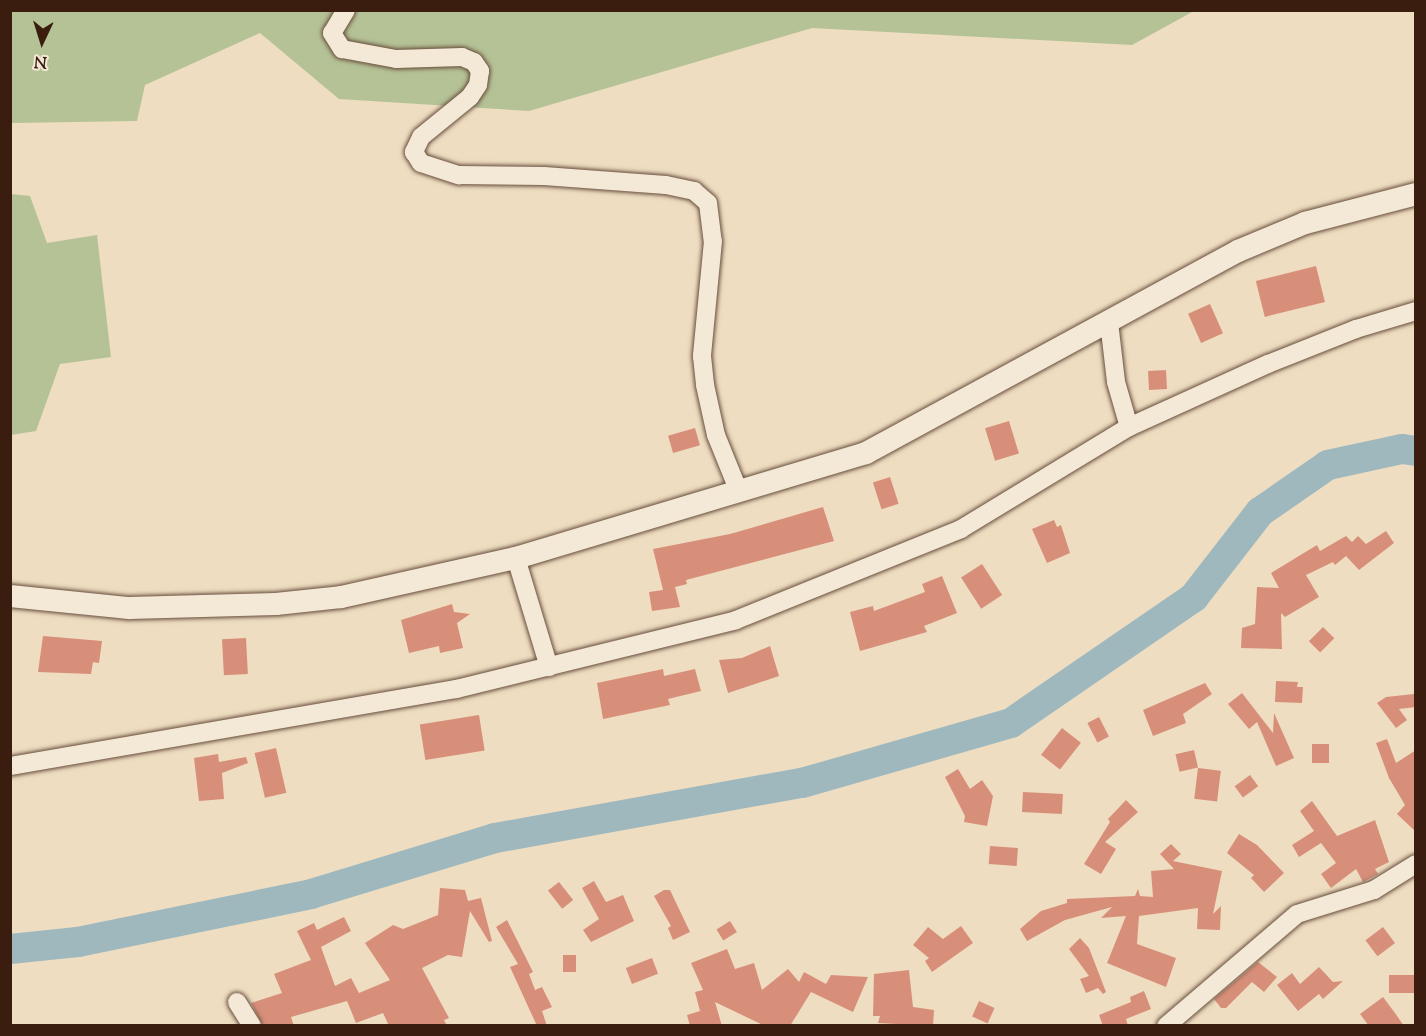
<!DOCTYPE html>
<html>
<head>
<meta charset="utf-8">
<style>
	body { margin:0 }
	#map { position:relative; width:1426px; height:1036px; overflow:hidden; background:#eeddc1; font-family:"Sorts Mill Goudy",serif }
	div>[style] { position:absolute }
	.green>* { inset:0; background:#b5c296 }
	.river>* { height:30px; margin:-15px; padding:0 15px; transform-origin:15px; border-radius:15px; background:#9fb8be }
	.building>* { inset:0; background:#d88f7a; transform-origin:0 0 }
	.roads { filter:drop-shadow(0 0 2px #684d3c) drop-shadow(0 0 2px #684d3c) }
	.minor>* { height:18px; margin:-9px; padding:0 9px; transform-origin:9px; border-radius:9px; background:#f4e9d7 }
	.tertiary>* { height:22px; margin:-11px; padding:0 11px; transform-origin:11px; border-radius:11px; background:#f4e9d7 }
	span { translate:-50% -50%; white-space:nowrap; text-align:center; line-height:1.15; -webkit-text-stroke:4.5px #f4e9d7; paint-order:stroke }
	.frame { position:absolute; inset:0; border:12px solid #3b1d10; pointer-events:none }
	.north { position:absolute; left:12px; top:12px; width:60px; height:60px; -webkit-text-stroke:4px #f4e9d7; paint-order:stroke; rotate:184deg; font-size:16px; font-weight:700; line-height:24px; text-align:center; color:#3b1d10 }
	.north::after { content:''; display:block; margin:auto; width:21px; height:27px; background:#3b1d10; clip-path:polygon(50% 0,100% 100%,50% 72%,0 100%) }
</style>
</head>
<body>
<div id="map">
	<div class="green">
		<div style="clip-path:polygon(11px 11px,1194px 11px,1132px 45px,812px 28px,529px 111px,339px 99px,260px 33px,145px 85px,137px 121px,11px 123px)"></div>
		<div style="clip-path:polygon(11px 194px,30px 196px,47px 243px,97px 235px,111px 357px,60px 364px,36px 431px,11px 435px)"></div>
	</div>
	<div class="river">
		<div style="left:10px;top:949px;width:68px;rotate:-5.9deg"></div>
		<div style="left:78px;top:942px;width:238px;rotate:-11.6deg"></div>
		<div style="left:311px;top:894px;width:192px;rotate:-16.9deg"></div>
		<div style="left:495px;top:838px;width:312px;rotate:-10.2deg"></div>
		<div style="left:802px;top:783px;width:217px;rotate:-16deg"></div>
		<div style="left:1011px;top:723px;width:222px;rotate:-34.5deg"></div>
		<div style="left:1194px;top:597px;width:108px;rotate:-52.2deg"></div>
		<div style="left:1260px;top:512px;width:83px;rotate:-34.7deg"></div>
		<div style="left:1328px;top:465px;width:76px;rotate:-12.2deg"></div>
		<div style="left:1402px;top:449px;width:14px;rotate:8deg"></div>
	</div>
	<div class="building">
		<div style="left:1316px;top:266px;width:37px;height:62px;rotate:76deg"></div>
		<div style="left:1210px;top:304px;width:32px;height:24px;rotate:66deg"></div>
		<div style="left:1166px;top:370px;width:19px;height:18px;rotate:87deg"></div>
		<div style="left:1009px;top:421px;width:34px;height:25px;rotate:73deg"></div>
		<div style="left:695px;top:428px;width:18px;height:28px;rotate:74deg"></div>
		<div style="left:890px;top:477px;width:28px;height:18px;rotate:72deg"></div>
		<div style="clip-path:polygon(823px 507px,834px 541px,686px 580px,687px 584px,675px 587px,680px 607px,652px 611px,649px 592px,663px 590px,653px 549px,730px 534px)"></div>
		<div style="clip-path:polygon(1054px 520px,1057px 527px,1061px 525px,1070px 553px,1047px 563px,1032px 529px)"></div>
		<div style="clip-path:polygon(1386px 531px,1394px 543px,1359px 570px,1346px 556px,1335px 565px,1333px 562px,1306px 575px,1319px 597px,1285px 617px,1281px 613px,1282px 649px,1241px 648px,1242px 628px,1255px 624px,1257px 587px,1279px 588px,1271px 573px,1317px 545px,1320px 551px,1346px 536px,1352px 542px,1358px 536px,1366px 544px)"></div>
		<div style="left:982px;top:564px;width:37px;height:25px;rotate:57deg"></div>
		<div style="clip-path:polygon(942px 576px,957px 613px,924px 626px,927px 632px,860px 651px,850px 612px,873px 606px,874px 611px,925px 592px,922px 584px)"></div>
		<div style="clip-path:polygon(452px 604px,454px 612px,470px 614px,457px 623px,463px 648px,440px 653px,439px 646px,409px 653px,401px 620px)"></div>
		<div style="left:1323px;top:627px;width:16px;height:20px;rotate:45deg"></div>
		<div style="clip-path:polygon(43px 636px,102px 641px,99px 663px,93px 662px,91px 674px,38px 672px)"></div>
		<div style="left:246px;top:638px;width:36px;height:24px;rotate:87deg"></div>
		<div style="clip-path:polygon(770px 646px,779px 676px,728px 693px,719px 660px,742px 658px)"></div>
		<div style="clip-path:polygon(663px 669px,664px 676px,695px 669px,701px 691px,668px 699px,670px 705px,603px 719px,597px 683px)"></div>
		<div style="clip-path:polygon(1276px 681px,1298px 682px,1297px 687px,1303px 687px,1302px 703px,1275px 702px)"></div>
		<div style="clip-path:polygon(1205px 683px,1212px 694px,1183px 714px,1186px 723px,1153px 736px,1143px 710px)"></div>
		<div style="clip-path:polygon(1242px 693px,1273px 733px,1274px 713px,1294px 758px,1276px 766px,1257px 722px,1249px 729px,1228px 704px)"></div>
		<div style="clip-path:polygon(1414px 694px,1416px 707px,1399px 709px,1407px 720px,1396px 728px,1377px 703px,1386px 697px)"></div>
		<div style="left:479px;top:715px;width:36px;height:60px;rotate:81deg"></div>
		<div style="left:1099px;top:717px;width:22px;height:13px;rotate:63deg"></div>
		<div style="left:1062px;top:728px;width:24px;height:34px;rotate:38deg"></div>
		<div style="clip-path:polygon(1387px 739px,1396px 763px,1416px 750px,1416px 832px,1397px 814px,1405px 805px,1389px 778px,1376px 743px)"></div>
		<div style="left:1312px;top:744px;width:17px;height:19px"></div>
		<div style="left:276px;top:748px;width:46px;height:22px;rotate:77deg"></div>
		<div style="left:1194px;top:750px;width:18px;height:19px;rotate:77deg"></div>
		<div style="clip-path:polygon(218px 754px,219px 762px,246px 757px,248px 763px,222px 773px,224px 799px,199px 801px,194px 758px)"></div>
		<div style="left:1198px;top:768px;width:23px;height:31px;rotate:7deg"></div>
		<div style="clip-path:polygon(958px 769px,970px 789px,982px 780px,993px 796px,987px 826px,964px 822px,965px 816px,945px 777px)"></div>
		<div style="left:1250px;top:775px;width:14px;height:19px;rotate:54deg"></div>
		<div style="left:1023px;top:792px;width:40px;height:20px;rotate:3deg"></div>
		<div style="clip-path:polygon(1126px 800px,1138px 812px,1105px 842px,1116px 849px,1101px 874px,1084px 864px,1110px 822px,1108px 819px)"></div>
		<div style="clip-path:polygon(1312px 801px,1337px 836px,1375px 820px,1389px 862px,1375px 869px,1378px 874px,1363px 882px,1356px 869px,1331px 888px,1321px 874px,1336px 863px,1321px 843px,1299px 857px,1292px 845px,1314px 831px,1300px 811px)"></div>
		<div style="clip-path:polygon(1239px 834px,1257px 845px,1284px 873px,1264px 892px,1251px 878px,1254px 875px,1227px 853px)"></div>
		<div style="clip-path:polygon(1171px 844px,1181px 854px,1173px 861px,1222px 871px,1213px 914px,1221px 906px,1220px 930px,1197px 929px,1198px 908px,1139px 916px,1137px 944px,1176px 958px,1166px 987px,1107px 963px,1126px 916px,1101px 918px,1112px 907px,1065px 920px,1027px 941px,1020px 929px,1041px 911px,1067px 903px,1067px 899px,1135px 896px,1138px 889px,1140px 896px,1153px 897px,1151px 871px,1174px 869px,1160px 854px)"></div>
		<div style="left:990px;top:846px;width:28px;height:18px;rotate:4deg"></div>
		<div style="clip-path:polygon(594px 881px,606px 902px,623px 895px,634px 921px,591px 942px,583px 930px,599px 919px,582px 888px)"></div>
		<div style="left:559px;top:882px;width:23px;height:14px;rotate:52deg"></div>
		<div style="clip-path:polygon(440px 888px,465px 890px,468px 901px,481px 898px,492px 941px,489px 942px,470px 911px,462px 957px,448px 955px,422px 968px,449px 1018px,444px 1020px,447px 1026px,389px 1026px,383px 1013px,356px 1023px,347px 1001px,291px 1017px,294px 1026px,263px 1026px,251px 1003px,282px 993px,274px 974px,311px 960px,297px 931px,314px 923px,317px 930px,344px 917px,351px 931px,321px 947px,335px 986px,351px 978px,359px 993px,390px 980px,365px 943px,393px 925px,403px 929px,438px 915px)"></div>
		<div style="clip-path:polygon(664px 890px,670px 890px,690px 932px,673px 940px,668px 928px,671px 926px,654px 896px)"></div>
		<div style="clip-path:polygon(507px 920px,533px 972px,529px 974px,535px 990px,542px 987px,552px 1007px,542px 1011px,547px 1026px,537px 1026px,510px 967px,518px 964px,496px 927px)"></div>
		<div style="left:730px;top:921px;width:13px;height:16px;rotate:58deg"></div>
		<div style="clip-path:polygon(961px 926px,973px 943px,932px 972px,925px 961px,929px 958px,913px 945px,928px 927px,943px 939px)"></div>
		<div style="left:1383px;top:927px;width:20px;height:22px;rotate:53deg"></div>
		<div style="clip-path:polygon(1080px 938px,1089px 948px,1106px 992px,1103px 994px,1098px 988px,1086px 993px,1080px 979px,1089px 976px,1069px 949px)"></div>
		<div style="clip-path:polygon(727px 949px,735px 969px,754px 963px,762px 990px,788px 969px,799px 982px,804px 972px,826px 984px,831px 975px,868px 977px,853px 1012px,811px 992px,790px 1026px,765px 1026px,715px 1002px,722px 1026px,690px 1026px,687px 1015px,700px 1011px,695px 992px,703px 990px,691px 963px)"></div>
		<div style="left:563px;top:955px;width:13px;height:17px"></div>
		<div style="left:652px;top:958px;width:17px;height:28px;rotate:69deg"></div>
		<div style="clip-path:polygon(1258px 962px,1277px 977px,1264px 992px,1252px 982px,1226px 1008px,1221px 1008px,1214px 999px)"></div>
		<div style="clip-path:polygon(1319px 967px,1333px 982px,1343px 981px,1323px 999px,1319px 994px,1298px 1011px,1277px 985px,1292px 973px,1300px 984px)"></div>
		<div style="clip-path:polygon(909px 970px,913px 1007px,934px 1010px,933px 1026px,878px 1023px,880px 1016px,873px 1016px,874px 974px)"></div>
		<div style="left:1416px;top:975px;width:18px;height:27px;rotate:90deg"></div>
		<div style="clip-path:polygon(1144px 991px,1151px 1009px,1126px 1019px,1128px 1026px,1103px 1026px,1099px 1015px,1131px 1002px,1130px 997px)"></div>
		<div style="clip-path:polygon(1383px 997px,1395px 1013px,1404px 1026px,1369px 1026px,1360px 1014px)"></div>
		<div style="left:979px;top:1001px;width:17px;height:17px;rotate:24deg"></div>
	</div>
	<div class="roads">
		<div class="minor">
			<div style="left:346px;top:10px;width:27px;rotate:121deg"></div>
			<div style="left:332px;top:33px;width:19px;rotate:58deg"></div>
			<div style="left:342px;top:49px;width:55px;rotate:10.5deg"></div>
			<div style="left:396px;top:59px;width:66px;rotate:-1.7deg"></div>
			<div style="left:462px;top:57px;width:13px;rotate:23deg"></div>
			<div style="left:474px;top:62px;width:11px;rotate:56deg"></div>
			<div style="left:480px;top:71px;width:14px;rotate:98deg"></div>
			<div style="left:478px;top:85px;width:14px;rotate:124deg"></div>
			<div style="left:470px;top:97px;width:63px;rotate:140.8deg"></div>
			<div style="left:421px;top:137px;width:17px;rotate:115deg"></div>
			<div style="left:414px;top:152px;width:13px;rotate:58deg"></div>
			<div style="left:421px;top:163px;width:40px;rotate:18deg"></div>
			<div style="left:459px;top:175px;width:85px;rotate:0.7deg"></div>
			<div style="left:544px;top:176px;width:122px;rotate:4.2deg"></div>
			<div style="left:666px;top:185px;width:29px;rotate:12deg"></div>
			<div style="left:694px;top:191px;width:18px;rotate:41deg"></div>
			<div style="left:708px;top:203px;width:38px;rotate:83deg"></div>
			<div style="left:713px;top:241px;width:116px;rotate:95.5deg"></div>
			<div style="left:702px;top:356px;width:29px;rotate:84deg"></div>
			<div style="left:705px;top:385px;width:51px;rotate:77.6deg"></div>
			<div style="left:716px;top:435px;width:61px;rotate:68deg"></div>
			<div style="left:1109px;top:322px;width:60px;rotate:83.3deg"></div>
			<div style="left:1116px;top:382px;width:47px;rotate:73.9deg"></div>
			<div style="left:516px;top:558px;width:114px;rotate:73.2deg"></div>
			<div style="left:10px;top:766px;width:453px;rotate:-9.8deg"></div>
			<div style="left:456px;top:689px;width:288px;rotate:-13.8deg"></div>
			<div style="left:736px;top:620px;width:243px;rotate:-22deg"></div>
			<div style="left:961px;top:529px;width:197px;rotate:-31.3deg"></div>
			<div style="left:1129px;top:427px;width:153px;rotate:-24.4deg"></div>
			<div style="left:1268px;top:364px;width:95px;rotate:-21.7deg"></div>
			<div style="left:1356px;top:329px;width:63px;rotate:-16.7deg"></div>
			<div style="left:237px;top:1002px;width:28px;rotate:58deg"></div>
			<div style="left:1166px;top:1026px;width:172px;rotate:-40.5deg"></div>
			<div style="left:1297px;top:914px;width:81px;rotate:-17.3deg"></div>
			<div style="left:1374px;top:890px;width:49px;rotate:-31.8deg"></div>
		</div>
		<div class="tertiary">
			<div style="left:10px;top:596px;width:120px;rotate:5.8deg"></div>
			<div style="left:129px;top:608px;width:147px;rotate:-1.6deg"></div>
			<div style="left:276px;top:604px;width:65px;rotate:-6.1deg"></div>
			<div style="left:341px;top:597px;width:179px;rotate:-12.6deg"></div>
			<div style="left:516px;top:558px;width:365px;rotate:-16.7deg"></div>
			<div style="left:866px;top:453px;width:423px;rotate:-28.5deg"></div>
			<div style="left:1238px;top:251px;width:73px;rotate:-22.7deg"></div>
			<div style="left:1305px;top:223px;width:115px;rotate:-14.6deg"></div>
		</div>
	</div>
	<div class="frame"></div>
	<div class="north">N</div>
</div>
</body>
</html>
